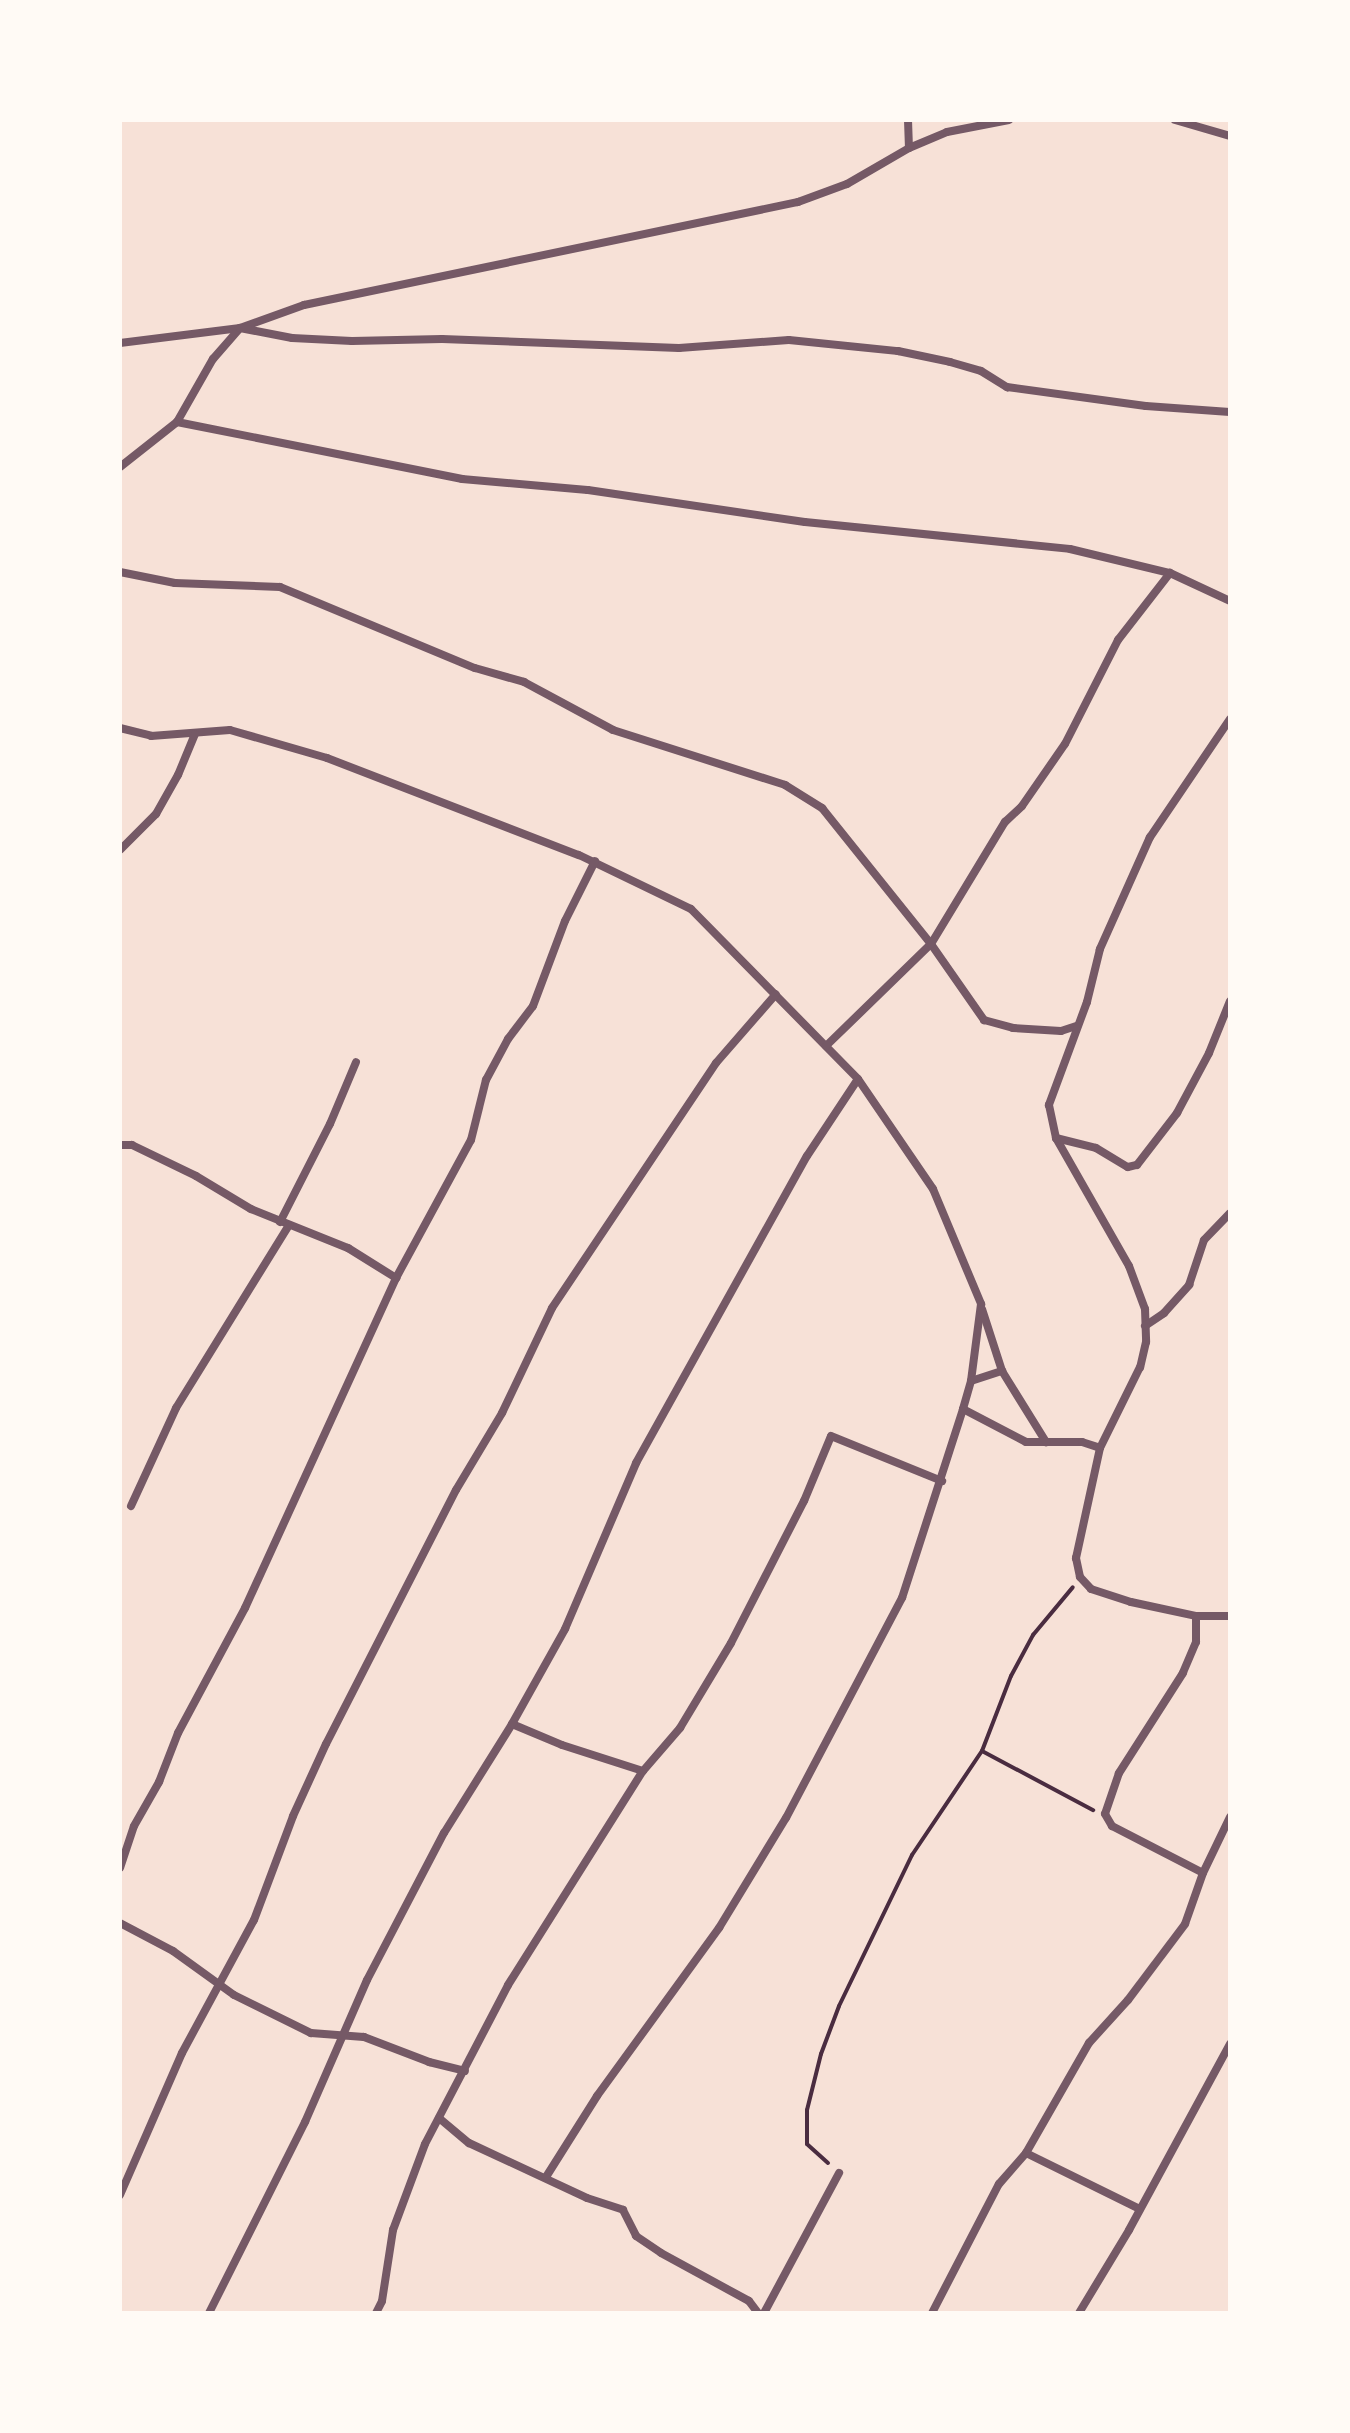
<!DOCTYPE html>
<html>
<head>
<meta charset="utf-8">
<style>
	body { margin:0 }
	#map { position:relative; width:1350px; height:2433px; overflow:hidden; background:#f7e1d7; font-family:"Nunito Sans",sans-serif }
	div>[style] { position:absolute }
	.path>* { height:4px; margin:-2px; padding:0 2px; transform-origin:2px; border-radius:2px; background:#4a2c40 }
	.minor>* { height:8px; margin:-4px; padding:0 4px; transform-origin:4px; border-radius:4px; background:#755966 }
	span { translate:-50% -50%; white-space:nowrap; text-align:center; line-height:1.15; -webkit-text-stroke:8px #fffaf5; paint-order:stroke }
	.frame { position:absolute; inset:0; border:122px solid #fffaf5; pointer-events:none }
</style>
</head>
<body>
<div id="map">
	<div class="path">
		<div style="left:982px;top:1751px;width:126px;rotate:28deg"></div>
		<div style="left:828px;top:2163px;width:28px;rotate:-138deg"></div>
		<div style="left:807px;top:2144px;width:34px;rotate:-90deg"></div>
		<div style="left:807px;top:2110px;width:58px;rotate:-76deg"></div>
		<div style="left:821px;top:2054px;width:51px;rotate:-69.4deg"></div>
		<div style="left:839px;top:2006px;width:168px;rotate:-64.2deg"></div>
		<div style="left:912px;top:1855px;width:125px;rotate:-56.1deg"></div>
		<div style="left:982px;top:1751px;width:80px;rotate:-68.9deg"></div>
		<div style="left:1011px;top:1676px;width:47px;rotate:-61.8deg"></div>
		<div style="left:1033px;top:1635px;width:62px;rotate:-50.2deg"></div>
	</div>
	<div class="minor">
		<div style="left:908px;top:120px;width:28px;rotate:88deg"></div>
		<div style="left:1175px;top:120px;width:57px;rotate:16.2deg"></div>
		<div style="left:120px;top:343px;width:121px;rotate:-7.1deg"></div>
		<div style="left:240px;top:328px;width:68px;rotate:-19.8deg"></div>
		<div style="left:304px;top:305px;width:505px;rotate:-11.78deg"></div>
		<div style="left:798px;top:202px;width:52px;rotate:-20.2deg"></div>
		<div style="left:847px;top:184px;width:72px;rotate:-30.1deg"></div>
		<div style="left:909px;top:148px;width:41px;rotate:-22.8deg"></div>
		<div style="left:947px;top:132px;width:63px;rotate:-11deg"></div>
		<div style="left:177px;top:422px;width:291px;rotate:11.3deg"></div>
		<div style="left:462px;top:479px;width:126px;rotate:5deg"></div>
		<div style="left:588px;top:490px;width:219px;rotate:8.4deg"></div>
		<div style="left:805px;top:522px;width:266px;rotate:5.8deg"></div>
		<div style="left:1070px;top:549px;width:103px;rotate:13.5deg"></div>
		<div style="left:1170px;top:573px;width:66px;rotate:25deg"></div>
		<div style="left:120px;top:467px;width:73px;rotate:-38.3deg"></div>
		<div style="left:177px;top:422px;width:73px;rotate:-60.3deg"></div>
		<div style="left:213px;top:359px;width:41px;rotate:-48.9deg"></div>
		<div style="left:240px;top:328px;width:53px;rotate:10.9deg"></div>
		<div style="left:292px;top:338px;width:60px;rotate:2.9deg"></div>
		<div style="left:352px;top:341px;width:90px;rotate:-1.3deg"></div>
		<div style="left:442px;top:339px;width:237px;rotate:2.2deg"></div>
		<div style="left:679px;top:348px;width:110px;rotate:-4.2deg"></div>
		<div style="left:789px;top:340px;width:110px;rotate:5.8deg"></div>
		<div style="left:898px;top:351px;width:53px;rotate:11.9deg"></div>
		<div style="left:950px;top:362px;width:32px;rotate:16deg"></div>
		<div style="left:981px;top:371px;width:31px;rotate:32deg"></div>
		<div style="left:1007px;top:387px;width:140px;rotate:7.8deg"></div>
		<div style="left:1146px;top:406px;width:84px;rotate:4.1deg"></div>
		<div style="left:120px;top:572px;width:56px;rotate:11.3deg"></div>
		<div style="left:175px;top:583px;width:105px;rotate:2.2deg"></div>
		<div style="left:280px;top:587px;width:211px;rotate:22.6deg"></div>
		<div style="left:475px;top:668px;width:51px;rotate:15.9deg"></div>
		<div style="left:524px;top:682px;width:101px;rotate:28.3deg"></div>
		<div style="left:613px;top:730px;width:181px;rotate:17.7deg"></div>
		<div style="left:785px;top:785px;width:44px;rotate:31.9deg"></div>
		<div style="left:822px;top:808px;width:174px;rotate:51.3deg"></div>
		<div style="left:931px;top:944px;width:93px;rotate:55.1deg"></div>
		<div style="left:984px;top:1020px;width:30px;rotate:15deg"></div>
		<div style="left:1013px;top:1028px;width:48px;rotate:3.6deg"></div>
		<div style="left:1061px;top:1031px;width:16px;rotate:-18deg"></div>
		<div style="left:1230px;top:719px;width:143px;rotate:124.1deg"></div>
		<div style="left:1150px;top:837px;width:123px;rotate:114.1deg"></div>
		<div style="left:1100px;top:949px;width:55px;rotate:103.8deg"></div>
		<div style="left:1087px;top:1002px;width:110px;rotate:110.3deg"></div>
		<div style="left:1049px;top:1105px;width:34px;rotate:78deg"></div>
		<div style="left:1056px;top:1138px;width:147px;rotate:60.3deg"></div>
		<div style="left:1129px;top:1266px;width:46px;rotate:69.6deg"></div>
		<div style="left:1145px;top:1309px;width:33px;rotate:88deg"></div>
		<div style="left:1146px;top:1342px;width:26px;rotate:103deg"></div>
		<div style="left:1140px;top:1367px;width:90px;rotate:116.3deg"></div>
		<div style="left:1100px;top:1448px;width:113px;rotate:102.3deg"></div>
		<div style="left:1076px;top:1558px;width:19px;rotate:78deg"></div>
		<div style="left:1080px;top:1577px;width:16px;rotate:47deg"></div>
		<div style="left:1091px;top:1589px;width:42px;rotate:18deg"></div>
		<div style="left:1131px;top:1602px;width:66px;rotate:12.2deg"></div>
		<div style="left:1196px;top:1616px;width:34px"></div>
		<div style="left:120px;top:728px;width:32px;rotate:14deg"></div>
		<div style="left:151px;top:736px;width:79px;rotate:-4.3deg"></div>
		<div style="left:230px;top:730px;width:101px;rotate:16.1deg"></div>
		<div style="left:327px;top:758px;width:270px;rotate:21.1deg"></div>
		<div style="left:579px;top:855px;width:124px;rotate:25.7deg"></div>
		<div style="left:691px;top:909px;width:238px;rotate:45.5deg"></div>
		<div style="left:858px;top:1079px;width:133px;rotate:55.7deg"></div>
		<div style="left:933px;top:1189px;width:125px;rotate:67.3deg"></div>
		<div style="left:981px;top:1304px;width:78px;rotate:97.4deg"></div>
		<div style="left:971px;top:1381px;width:29px;rotate:106deg"></div>
		<div style="left:963px;top:1409px;width:71px;rotate:27.6deg"></div>
		<div style="left:1026px;top:1442px;width:56px"></div>
		<div style="left:1082px;top:1442px;width:19px;rotate:18deg"></div>
		<div style="left:120px;top:850px;width:51px;rotate:-45deg"></div>
		<div style="left:156px;top:814px;width:45px;rotate:-60.6deg"></div>
		<div style="left:178px;top:775px;width:44px;rotate:-67.5deg"></div>
		<div style="left:826px;top:1046px;width:146px;rotate:-44.2deg"></div>
		<div style="left:931px;top:944px;width:143px;rotate:-58.8deg"></div>
		<div style="left:1005px;top:822px;width:23px;rotate:-43deg"></div>
		<div style="left:1022px;top:806px;width:75px;rotate:-55.3deg"></div>
		<div style="left:1065px;top:744px;width:117px;rotate:-63deg"></div>
		<div style="left:1118px;top:640px;width:85px;rotate:-52.2deg"></div>
		<div style="left:1056px;top:1138px;width:41px;rotate:14deg"></div>
		<div style="left:1096px;top:1148px;width:37px;rotate:31deg"></div>
		<div style="left:1128px;top:1167px;width:9px;rotate:-13deg"></div>
		<div style="left:1137px;top:1165px;width:66px;rotate:-52.4deg"></div>
		<div style="left:1177px;top:1113px;width:68px;rotate:-61.9deg"></div>
		<div style="left:1209px;top:1053px;width:56px;rotate:-68deg"></div>
		<div style="left:120px;top:1145px;width:12px"></div>
		<div style="left:132px;top:1145px;width:71px;rotate:25.8deg"></div>
		<div style="left:196px;top:1176px;width:64px;rotate:31deg"></div>
		<div style="left:251px;top:1209px;width:105px;rotate:21.9deg"></div>
		<div style="left:348px;top:1248px;width:57px;rotate:32deg"></div>
		<div style="left:280px;top:1222px;width:110px;rotate:-63deg"></div>
		<div style="left:330px;top:1124px;width:67px;rotate:-67.2deg"></div>
		<div style="left:982px;top:1309px;width:65px;rotate:72.1deg"></div>
		<div style="left:1002px;top:1371px;width:84px;rotate:58.2deg"></div>
		<div style="left:1145px;top:1326px;width:23px;rotate:-34deg"></div>
		<div style="left:1164px;top:1313px;width:38px;rotate:-48deg"></div>
		<div style="left:1189px;top:1285px;width:47px;rotate:-71.6deg"></div>
		<div style="left:1204px;top:1240px;width:37px;rotate:-46deg"></div>
		<div style="left:971px;top:1381px;width:33px;rotate:-18deg"></div>
		<div style="left:131px;top:1506px;width:108px;rotate:-65.3deg"></div>
		<div style="left:176px;top:1408px;width:215px;rotate:-58.3deg"></div>
		<div style="left:1196px;top:1616px;width:26px;rotate:90deg"></div>
		<div style="left:1196px;top:1642px;width:34px;rotate:113deg"></div>
		<div style="left:1183px;top:1673px;width:119px;rotate:122.6deg"></div>
		<div style="left:1119px;top:1773px;width:43px;rotate:108.9deg"></div>
		<div style="left:1105px;top:1814px;width:14px;rotate:60deg"></div>
		<div style="left:1112px;top:1826px;width:102px;rotate:27.3deg"></div>
		<div style="left:512px;top:1724px;width:54px;rotate:22.8deg"></div>
		<div style="left:562px;top:1745px;width:85px;rotate:17.8deg"></div>
		<div style="left:120px;top:1868px;width:44px;rotate:-71.6deg"></div>
		<div style="left:134px;top:1826px;width:51px;rotate:-60.4deg"></div>
		<div style="left:159px;top:1782px;width:53px;rotate:-68.8deg"></div>
		<div style="left:178px;top:1733px;width:142px;rotate:-61.8deg"></div>
		<div style="left:245px;top:1608px;width:363px;rotate:-65.4deg"></div>
		<div style="left:396px;top:1278px;width:157px;rotate:-61.5deg"></div>
		<div style="left:471px;top:1140px;width:62px;rotate:-76deg"></div>
		<div style="left:486px;top:1080px;width:47px;rotate:-61.8deg"></div>
		<div style="left:508px;top:1039px;width:41px;rotate:-52.9deg"></div>
		<div style="left:533px;top:1006px;width:91px;rotate:-69.4deg"></div>
		<div style="left:565px;top:921px;width:67px;rotate:-63.4deg"></div>
		<div style="left:120px;top:1923px;width:60px;rotate:27.8deg"></div>
		<div style="left:173px;top:1951px;width:75px;rotate:35.8deg"></div>
		<div style="left:234px;top:1995px;width:86px;rotate:26.3deg"></div>
		<div style="left:311px;top:2033px;width:53px;rotate:4.3deg"></div>
		<div style="left:364px;top:2037px;width:70px;rotate:21deg"></div>
		<div style="left:429px;top:2062px;width:37px;rotate:14deg"></div>
		<div style="left:439px;top:2118px;width:39px;rotate:40deg"></div>
		<div style="left:469px;top:2143px;width:130px;rotate:25deg"></div>
		<div style="left:587px;top:2198px;width:38px;rotate:18deg"></div>
		<div style="left:623px;top:2210px;width:29px;rotate:63deg"></div>
		<div style="left:636px;top:2236px;width:30px;rotate:34deg"></div>
		<div style="left:661px;top:2253px;width:100px;rotate:28.6deg"></div>
		<div style="left:749px;top:2301px;width:15px;rotate:53deg"></div>
		<div style="left:1026px;top:2153px;width:127px;rotate:26.2deg"></div>
		<div style="left:546px;top:2177px;width:96px;rotate:-57.8deg"></div>
		<div style="left:597px;top:2096px;width:208px;rotate:-54deg"></div>
		<div style="left:719px;top:1928px;width:129px;rotate:-58.7deg"></div>
		<div style="left:786px;top:1818px;width:249px;rotate:-62.2deg"></div>
		<div style="left:902px;top:1598px;width:199px;rotate:-72.1deg"></div>
		<div style="left:120px;top:2195px;width:155px;rotate:-66.4deg"></div>
		<div style="left:182px;top:2053px;width:151px;rotate:-61.6deg"></div>
		<div style="left:254px;top:1920px;width:111px;rotate:-69.4deg"></div>
		<div style="left:293px;top:1816px;width:79px;rotate:-65.4deg"></div>
		<div style="left:326px;top:1744px;width:285px;rotate:-62.9deg"></div>
		<div style="left:456px;top:1490px;width:90px;rotate:-59.1deg"></div>
		<div style="left:502px;top:1413px;width:116px;rotate:-64.5deg"></div>
		<div style="left:552px;top:1308px;width:295px;rotate:-56.2deg"></div>
		<div style="left:716px;top:1063px;width:91px;rotate:-49deg"></div>
		<div style="left:209px;top:2313px;width:214px;rotate:-63.3deg"></div>
		<div style="left:305px;top:2122px;width:155px;rotate:-66.4deg"></div>
		<div style="left:367px;top:1980px;width:166px;rotate:-62.4deg"></div>
		<div style="left:444px;top:1833px;width:128px;rotate:-58deg"></div>
		<div style="left:512px;top:1724px;width:109px;rotate:-60.8deg"></div>
		<div style="left:565px;top:1629px;width:181px;rotate:-66.8deg"></div>
		<div style="left:636px;top:1463px;width:351px;rotate:-60.9deg"></div>
		<div style="left:807px;top:1156px;width:92px;rotate:-56.5deg"></div>
		<div style="left:376px;top:2313px;width:13px;rotate:-63deg"></div>
		<div style="left:382px;top:2301px;width:72px;rotate:-81.2deg"></div>
		<div style="left:393px;top:2230px;width:92px;rotate:-69.6deg"></div>
		<div style="left:425px;top:2144px;width:179px;rotate:-62.4deg"></div>
		<div style="left:508px;top:1985px;width:253px;rotate:-57.8deg"></div>
		<div style="left:643px;top:1771px;width:57px;rotate:-49.3deg"></div>
		<div style="left:680px;top:1728px;width:99px;rotate:-59deg"></div>
		<div style="left:731px;top:1643px;width:160px;rotate:-62.8deg"></div>
		<div style="left:804px;top:1501px;width:70px;rotate:-67.4deg"></div>
		<div style="left:831px;top:1436px;width:120px;rotate:22.1deg"></div>
		<div style="left:764px;top:2313px;width:159px;rotate:-61.8deg"></div>
		<div style="left:932px;top:2313px;width:145px;rotate:-62.6deg"></div>
		<div style="left:999px;top:2184px;width:41px;rotate:-48.9deg"></div>
		<div style="left:1026px;top:2153px;width:127px;rotate:-60.2deg"></div>
		<div style="left:1089px;top:2043px;width:58px;rotate:-47.8deg"></div>
		<div style="left:1128px;top:2000px;width:95px;rotate:-53.1deg"></div>
		<div style="left:1185px;top:1924px;width:54px;rotate:-70.6deg"></div>
		<div style="left:1203px;top:1873px;width:62px;rotate:-64.3deg"></div>
		<div style="left:1079px;top:2313px;width:97px;rotate:-58.9deg"></div>
		<div style="left:1129px;top:2230px;width:212px;rotate:-61.5deg"></div>
	</div>
	<div class="frame"></div>
</div>
</body>
</html>
